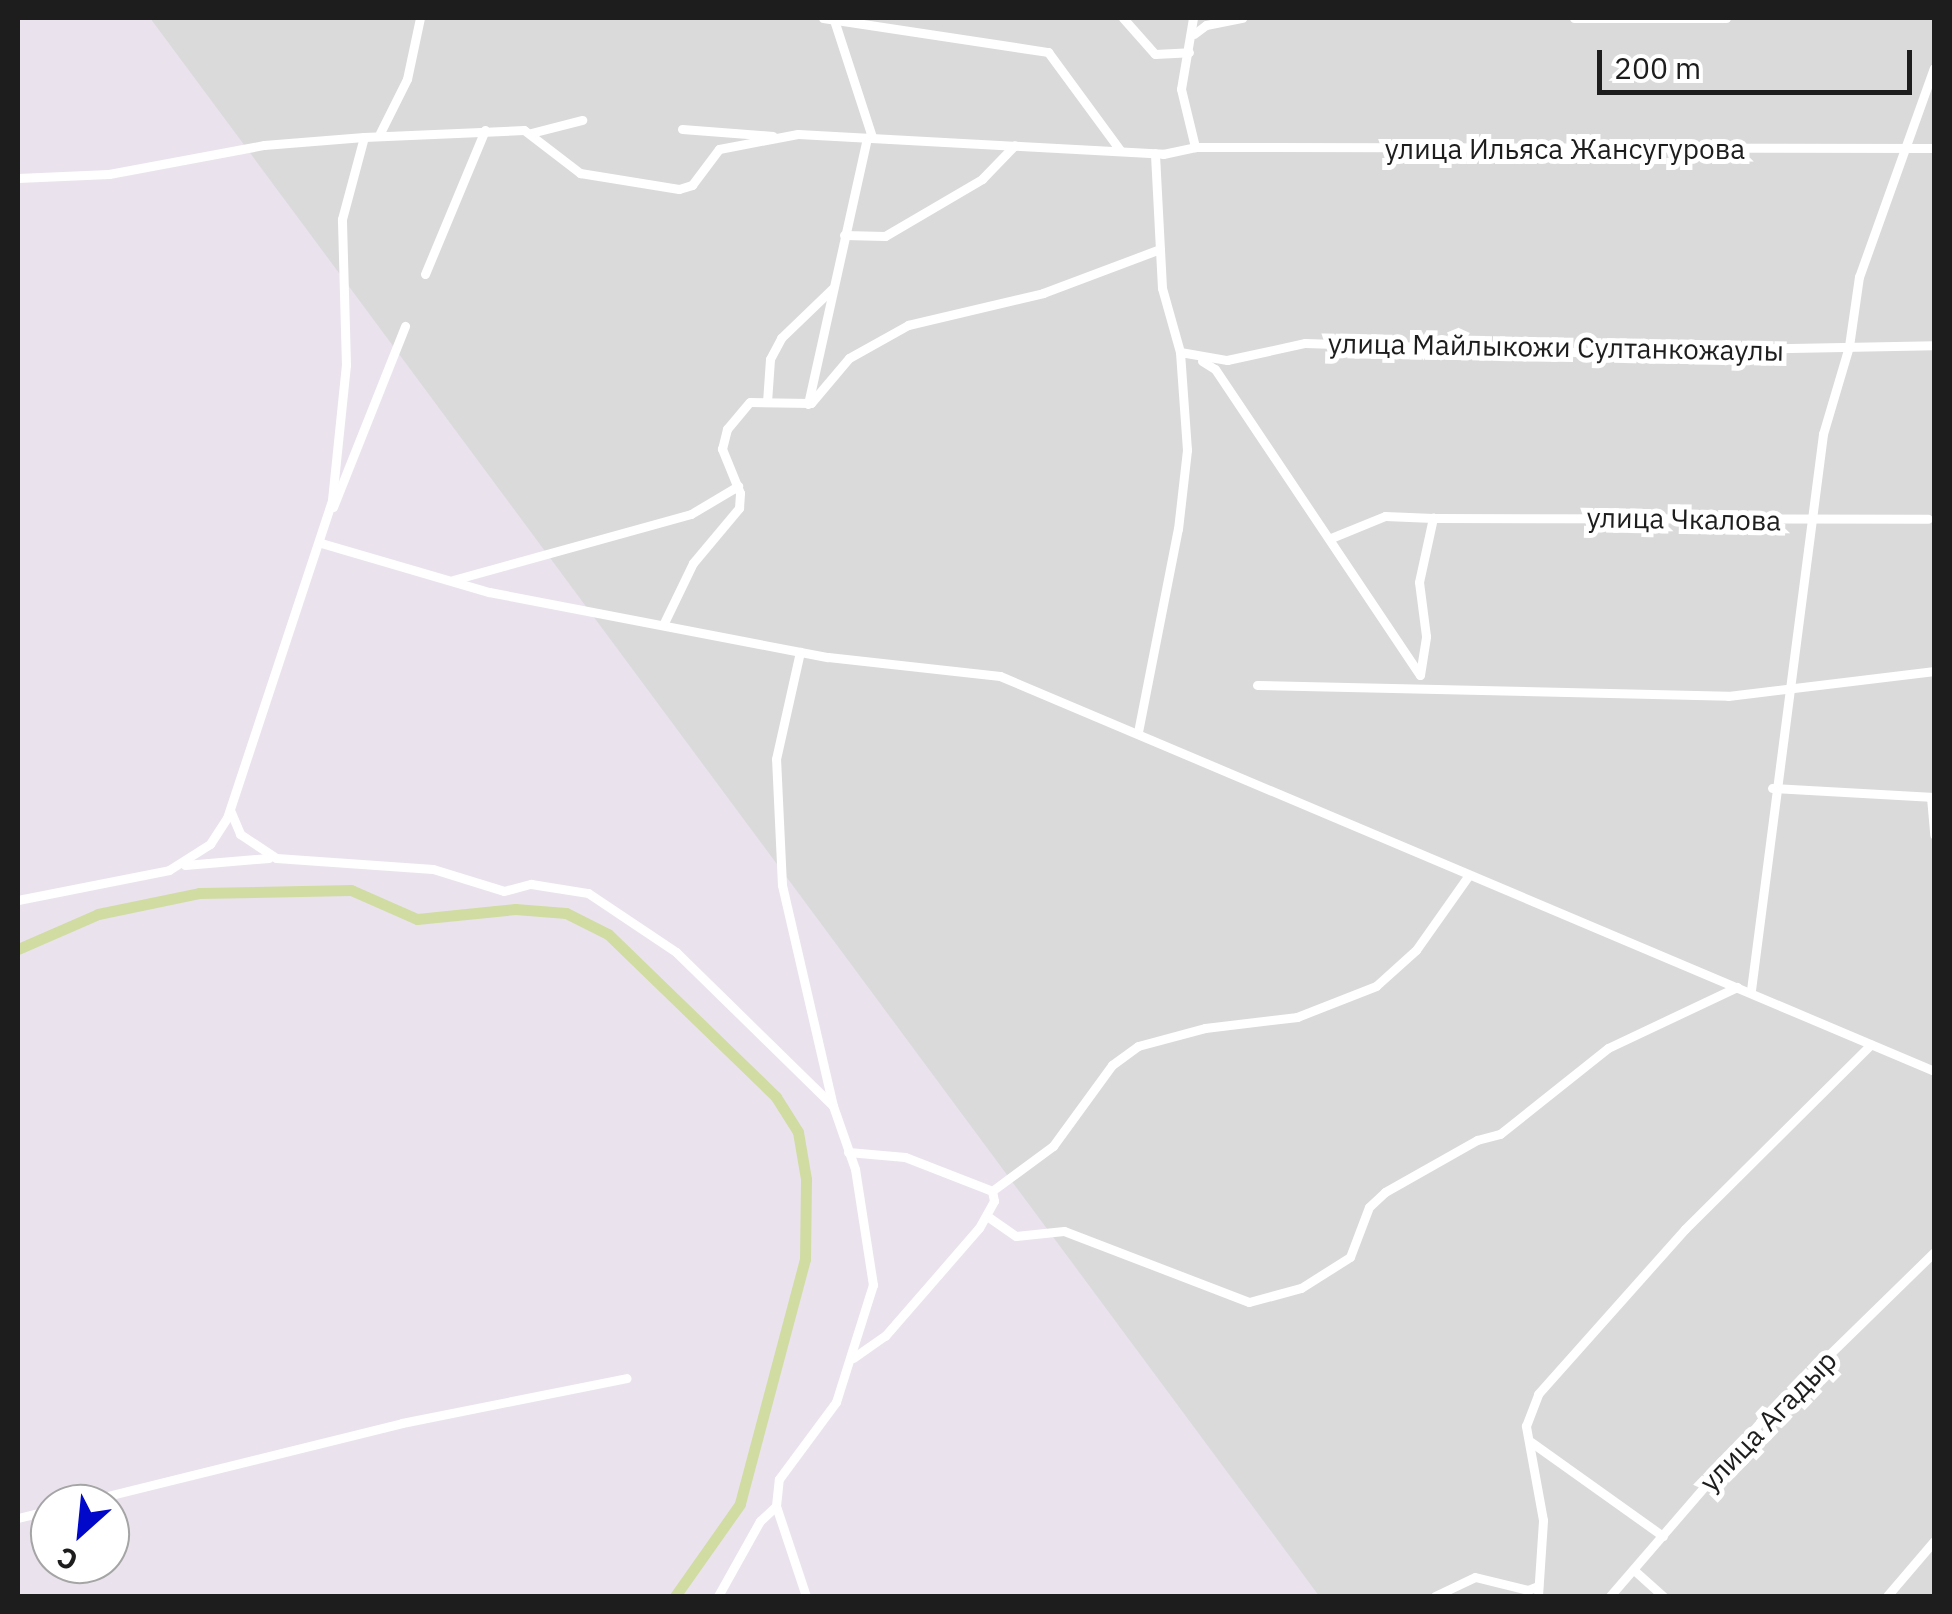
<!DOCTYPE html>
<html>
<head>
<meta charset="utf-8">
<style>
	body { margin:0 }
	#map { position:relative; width:1952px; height:1614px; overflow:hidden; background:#eae3ee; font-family:"IBM Plex Sans",sans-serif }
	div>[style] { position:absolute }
	.residential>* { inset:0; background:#dadadb }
	.canal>* { height:11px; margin:-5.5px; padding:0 5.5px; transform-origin:5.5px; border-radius:5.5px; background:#d1dca3 }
	.street>* { height:9px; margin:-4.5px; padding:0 4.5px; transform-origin:4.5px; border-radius:4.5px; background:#fff }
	span { translate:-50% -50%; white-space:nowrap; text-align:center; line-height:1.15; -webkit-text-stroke:10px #fff; paint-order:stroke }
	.street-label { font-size:28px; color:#1d1d1d }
	.frame { position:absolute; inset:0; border:20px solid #1d1d1d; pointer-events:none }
	.north { position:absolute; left:30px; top:1484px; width:100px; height:100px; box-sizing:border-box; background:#fff; border:2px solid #a5a5a5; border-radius:50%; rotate:207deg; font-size:28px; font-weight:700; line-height:40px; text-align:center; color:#1d1d1d }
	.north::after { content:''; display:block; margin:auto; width:35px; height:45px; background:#0108c9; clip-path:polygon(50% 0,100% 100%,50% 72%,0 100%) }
	.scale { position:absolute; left:1597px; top:50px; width:315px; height:45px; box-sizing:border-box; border:5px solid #1d1d1d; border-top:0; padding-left:12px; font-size:30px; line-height:35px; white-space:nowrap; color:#1d1d1d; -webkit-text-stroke:8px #fff; paint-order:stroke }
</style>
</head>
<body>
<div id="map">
	<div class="residential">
		<div style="clip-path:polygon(150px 18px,1934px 18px,1934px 1596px,1319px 1596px)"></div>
	</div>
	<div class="canal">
		<div style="left:18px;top:949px;width:87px;rotate:-23.6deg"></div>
		<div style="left:98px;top:914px;width:103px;rotate:-11.7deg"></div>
		<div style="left:199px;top:893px;width:152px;rotate:-1.1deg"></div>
		<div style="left:351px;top:890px;width:72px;rotate:23.7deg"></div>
		<div style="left:417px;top:919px;width:99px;rotate:-5.8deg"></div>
		<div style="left:515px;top:909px;width:51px;rotate:4.5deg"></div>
		<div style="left:566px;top:913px;width:47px;rotate:26.6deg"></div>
		<div style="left:608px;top:934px;width:234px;rotate:44.1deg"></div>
		<div style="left:776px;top:1097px;width:41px;rotate:57.8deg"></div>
		<div style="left:798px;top:1132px;width:48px;rotate:80.3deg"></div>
		<div style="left:806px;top:1179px;width:80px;rotate:90.7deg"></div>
		<div style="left:805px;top:1259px;width:253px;rotate:104.9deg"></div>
		<div style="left:740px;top:1504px;width:113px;rotate:125.2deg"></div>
	</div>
	<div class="street">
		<div style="left:823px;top:18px;width:228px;rotate:8.6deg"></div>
		<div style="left:1048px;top:52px;width:122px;rotate:53.7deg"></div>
		<div style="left:1123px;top:18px;width:48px;rotate:48.4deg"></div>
		<div style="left:1155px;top:54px;width:34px;rotate:-3deg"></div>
		<div style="left:1193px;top:18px;width:72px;rotate:99.6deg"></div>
		<div style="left:1181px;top:89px;width:60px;rotate:76.4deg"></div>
		<div style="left:1574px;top:18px;width:152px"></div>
		<div style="left:834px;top:20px;width:123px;rotate:72deg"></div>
		<div style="left:1194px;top:34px;width:15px;rotate:-37deg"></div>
		<div style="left:1206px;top:25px;width:37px;rotate:-11deg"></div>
		<div style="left:682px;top:129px;width:91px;rotate:4.4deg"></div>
		<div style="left:380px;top:133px;width:60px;rotate:-63.4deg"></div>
		<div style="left:407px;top:79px;width:62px;rotate:-78deg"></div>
		<div style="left:531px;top:133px;width:53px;rotate:-14.3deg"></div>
		<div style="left:18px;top:178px;width:91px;rotate:-2.5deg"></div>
		<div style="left:109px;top:174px;width:158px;rotate:-10.6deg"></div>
		<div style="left:264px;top:145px;width:100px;rotate:-4.6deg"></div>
		<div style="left:844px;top:235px;width:41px;rotate:1.4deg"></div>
		<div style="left:885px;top:236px;width:113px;rotate:-30.4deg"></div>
		<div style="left:982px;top:179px;width:47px;rotate:-45.9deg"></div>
		<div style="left:425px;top:274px;width:156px;rotate:-67.4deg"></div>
		<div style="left:1180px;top:352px;width:48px;rotate:9.7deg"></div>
		<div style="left:1227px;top:360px;width:80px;rotate:-12.3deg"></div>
		<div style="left:1305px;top:343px;width:271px;rotate:1.9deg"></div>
		<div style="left:1576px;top:352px;width:358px;rotate:-1.1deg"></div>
		<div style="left:1202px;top:361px;width:15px;rotate:32deg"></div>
		<div style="left:1215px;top:369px;width:368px;rotate:56.2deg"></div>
		<div style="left:767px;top:402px;width:43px;rotate:-86deg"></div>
		<div style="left:770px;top:359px;width:24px;rotate:-62deg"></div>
		<div style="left:781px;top:338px;width:71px;rotate:-43.9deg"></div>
		<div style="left:808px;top:404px;width:273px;rotate:-77.5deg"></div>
		<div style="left:333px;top:507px;width:195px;rotate:-68.3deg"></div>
		<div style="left:1331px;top:538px;width:58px;rotate:-22.2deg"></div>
		<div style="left:1385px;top:516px;width:48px;rotate:2.4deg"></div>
		<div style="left:321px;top:543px;width:175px;rotate:16.3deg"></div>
		<div style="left:489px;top:592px;width:345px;rotate:10.9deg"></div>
		<div style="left:828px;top:657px;width:173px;rotate:6.3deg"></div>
		<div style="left:1000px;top:676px;width:1014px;rotate:22.92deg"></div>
		<div style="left:453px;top:580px;width:247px;rotate:-15.5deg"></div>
		<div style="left:691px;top:514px;width:55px;rotate:-30.8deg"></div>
		<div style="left:663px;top:625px;width:69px;rotate:-64.2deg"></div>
		<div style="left:693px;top:563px;width:72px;rotate:-50.1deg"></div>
		<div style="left:739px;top:508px;width:15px;rotate:-86deg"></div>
		<div style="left:740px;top:493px;width:48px;rotate:-112.2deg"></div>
		<div style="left:722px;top:449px;width:21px;rotate:-76deg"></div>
		<div style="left:727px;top:429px;width:35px;rotate:-50deg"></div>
		<div style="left:750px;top:402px;width:61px;rotate:0.9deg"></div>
		<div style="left:811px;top:403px;width:59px;rotate:-49.8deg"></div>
		<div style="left:849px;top:358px;width:68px;rotate:-29.2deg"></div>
		<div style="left:908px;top:325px;width:139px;rotate:-13.3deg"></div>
		<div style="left:1043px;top:293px;width:125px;rotate:-20.6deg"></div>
		<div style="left:1420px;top:675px;width:39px;rotate:-81deg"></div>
		<div style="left:1426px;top:636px;width:54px;rotate:-97.4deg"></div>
		<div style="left:1419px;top:582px;width:66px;rotate:-77.7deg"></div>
		<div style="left:1433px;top:518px;width:495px;rotate:0.1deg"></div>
		<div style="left:1257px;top:685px;width:471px;rotate:1.3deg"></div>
		<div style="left:1728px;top:696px;width:208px;rotate:-6.9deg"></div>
		<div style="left:1138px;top:732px;width:207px;rotate:-78.9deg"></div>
		<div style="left:1178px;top:529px;width:80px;rotate:-83.5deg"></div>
		<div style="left:1187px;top:450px;width:98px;rotate:-94.1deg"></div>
		<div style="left:1180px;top:352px;width:66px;rotate:-105.7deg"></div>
		<div style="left:1162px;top:288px;width:135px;rotate:-93deg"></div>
		<div style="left:1772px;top:788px;width:162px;rotate:3.2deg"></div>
		<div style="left:1931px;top:797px;width:38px;rotate:85deg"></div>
		<div style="left:230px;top:810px;width:26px;rotate:67deg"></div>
		<div style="left:240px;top:834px;width:43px;rotate:33.7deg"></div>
		<div style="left:276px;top:858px;width:157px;rotate:4deg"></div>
		<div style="left:433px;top:869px;width:74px;rotate:17.2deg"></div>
		<div style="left:504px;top:891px;width:28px;rotate:-15deg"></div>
		<div style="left:531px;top:884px;width:58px;rotate:9deg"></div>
		<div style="left:588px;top:893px;width:106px;rotate:33.8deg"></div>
		<div style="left:676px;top:952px;width:219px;rotate:44.4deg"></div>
		<div style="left:185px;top:865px;width:84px;rotate:-4.8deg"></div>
		<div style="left:18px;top:900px;width:154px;rotate:-11.2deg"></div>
		<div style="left:169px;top:870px;width:49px;rotate:-32.4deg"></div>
		<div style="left:210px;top:844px;width:31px;rotate:-57deg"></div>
		<div style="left:227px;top:818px;width:335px;rotate:-71.7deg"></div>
		<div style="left:332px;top:500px;width:136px;rotate:-84.1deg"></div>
		<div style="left:346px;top:365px;width:146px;rotate:-91.6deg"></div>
		<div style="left:342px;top:219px;width:85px;rotate:-75deg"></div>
		<div style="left:364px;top:137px;width:160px;rotate:-2.5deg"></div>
		<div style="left:524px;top:130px;width:71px;rotate:37.5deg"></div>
		<div style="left:580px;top:173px;width:100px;rotate:9.2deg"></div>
		<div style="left:679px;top:189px;width:14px;rotate:-17deg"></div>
		<div style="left:692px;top:185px;width:45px;rotate:-53.1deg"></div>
		<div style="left:719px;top:149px;width:80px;rotate:-10.8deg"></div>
		<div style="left:798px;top:134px;width:366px;rotate:3.1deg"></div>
		<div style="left:1163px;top:154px;width:33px;rotate:-12deg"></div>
		<div style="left:1195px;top:147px;width:739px;rotate:0.08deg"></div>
		<div style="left:1751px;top:990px;width:561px;rotate:-82.62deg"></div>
		<div style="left:1823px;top:434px;width:92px;rotate:-73.5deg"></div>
		<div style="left:1849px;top:346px;width:70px;rotate:-81.8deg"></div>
		<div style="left:1859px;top:277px;width:222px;rotate:-70.3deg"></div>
		<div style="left:848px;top:1152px;width:57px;rotate:5deg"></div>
		<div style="left:905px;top:1157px;width:93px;rotate:21.3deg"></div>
		<div style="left:992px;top:1191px;width:76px;rotate:-36.4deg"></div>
		<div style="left:1053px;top:1146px;width:100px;rotate:-53.9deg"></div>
		<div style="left:1112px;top:1065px;width:32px;rotate:-36deg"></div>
		<div style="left:1138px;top:1046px;width:69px;rotate:-15deg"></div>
		<div style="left:1205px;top:1028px;width:93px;rotate:-6.8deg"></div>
		<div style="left:1297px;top:1017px;width:85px;rotate:-21.4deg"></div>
		<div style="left:1376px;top:986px;width:54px;rotate:-42deg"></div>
		<div style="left:1416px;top:950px;width:92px;rotate:-54.8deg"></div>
		<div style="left:987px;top:1216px;width:35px;rotate:35deg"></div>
		<div style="left:1016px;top:1236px;width:48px;rotate:-5.9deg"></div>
		<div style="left:1064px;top:1231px;width:198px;rotate:21deg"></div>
		<div style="left:1249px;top:1302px;width:54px;rotate:-15.1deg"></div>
		<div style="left:1301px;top:1288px;width:58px;rotate:-32.3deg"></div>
		<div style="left:1350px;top:1257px;width:53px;rotate:-69.2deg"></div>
		<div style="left:1369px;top:1207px;width:22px;rotate:-43deg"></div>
		<div style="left:1385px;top:1192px;width:106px;rotate:-29.5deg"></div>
		<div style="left:1477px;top:1140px;width:24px;rotate:-15deg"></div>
		<div style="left:1500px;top:1134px;width:138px;rotate:-38.5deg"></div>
		<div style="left:1608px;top:1048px;width:143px;rotate:-25.3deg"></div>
		<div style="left:853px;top:1358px;width:39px;rotate:-35deg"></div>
		<div style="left:885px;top:1336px;width:143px;rotate:-49deg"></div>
		<div style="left:979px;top:1228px;width:31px;rotate:-61deg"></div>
		<div style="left:994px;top:1201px;width:10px;rotate:-101deg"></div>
		<div style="left:1531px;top:1442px;width:162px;rotate:35.5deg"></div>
		<div style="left:75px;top:1504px;width:337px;rotate:-13.9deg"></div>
		<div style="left:402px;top:1423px;width:229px;rotate:-11.3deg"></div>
		<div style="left:776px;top:1506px;width:95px;rotate:71.6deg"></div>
		<div style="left:18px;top:1518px;width:33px;rotate:-14deg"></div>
		<div style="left:1635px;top:1571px;width:38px;rotate:42deg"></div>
		<div style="left:718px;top:1596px;width:86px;rotate:-60.8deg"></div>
		<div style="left:760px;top:1521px;width:22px;rotate:-43deg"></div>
		<div style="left:776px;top:1506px;width:27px;rotate:-84deg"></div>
		<div style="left:779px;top:1479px;width:96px;rotate:-53.5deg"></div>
		<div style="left:836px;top:1402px;width:123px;rotate:-72.5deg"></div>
		<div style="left:873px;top:1285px;width:117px;rotate:-98.8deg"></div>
		<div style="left:855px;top:1169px;width:67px;rotate:-109.2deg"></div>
		<div style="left:833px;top:1106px;width:227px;rotate:-103deg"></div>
		<div style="left:782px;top:885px;width:126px;rotate:-92.7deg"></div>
		<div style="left:776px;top:759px;width:110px;rotate:-77.4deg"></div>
		<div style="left:1435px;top:1596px;width:44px;rotate:-25.4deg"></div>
		<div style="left:1475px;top:1577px;width:55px;rotate:13.8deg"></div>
		<div style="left:1528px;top:1590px;width:11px;rotate:-22deg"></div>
		<div style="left:1538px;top:1596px;width:76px;rotate:-86.2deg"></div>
		<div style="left:1543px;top:1520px;width:96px;rotate:-100.3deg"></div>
		<div style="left:1526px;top:1426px;width:34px;rotate:-69deg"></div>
		<div style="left:1538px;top:1394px;width:221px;rotate:-48.3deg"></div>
		<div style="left:1685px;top:1229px;width:262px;rotate:-44.8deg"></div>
		<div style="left:1610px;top:1596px;width:230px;rotate:-49.2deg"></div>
		<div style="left:1760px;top:1422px;width:243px;rotate:-44.3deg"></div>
		<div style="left:1887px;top:1596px;width:72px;rotate:-49.5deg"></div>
	</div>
	<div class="street-label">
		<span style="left:1565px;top:149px">улица Ильяса Жансугурова</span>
		<span style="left:1556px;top:347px;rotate:1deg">улица Майлыкожи Султанкожаулы</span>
		<span style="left:1684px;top:519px;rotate:1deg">улица Чкалова</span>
		<span style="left:1768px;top:1421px;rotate:-46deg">улица Агадыр</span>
	</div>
	<div class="frame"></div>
	<div class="north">С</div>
	<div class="scale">200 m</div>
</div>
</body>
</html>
